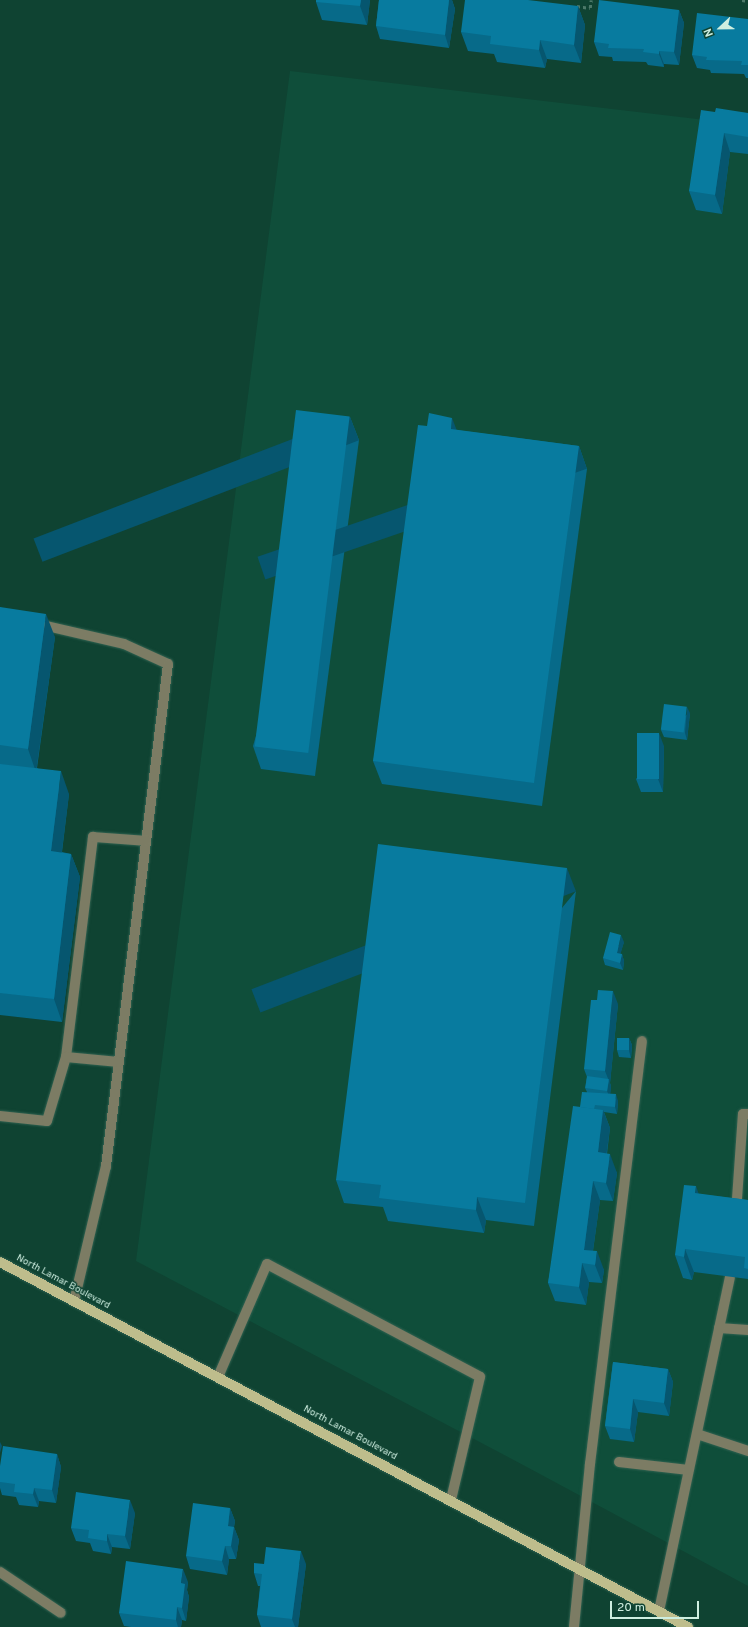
<!DOCTYPE html>
<html>
<head>
<meta charset="utf-8">
<style>
	body { margin:0 }
	#map { position:relative; width:748px; height:1627px; overflow:hidden; background:#0f4332; font-family:Overpass,sans-serif }
	div>[style] { position:absolute }
	.built>* { inset:0; background:#0f4e3a }
	.path>* { height:2.5px; margin-top:-1.25px; transform-origin:0; background:repeating-linear-gradient(90deg,#4c7969 0 3px,transparent 0 6px) }
	.roads { filter:drop-shadow(0 0 1px #316251) drop-shadow(0 0 1px #316251) }
	.minor>* { height:10px; margin:-5px; padding:0 5px; transform-origin:5px; border-radius:5px; background:#7c7c64 }
	.major>* { height:10px; margin:-5px; padding:0 5px; transform-origin:5px; border-radius:5px; background:#bebd8c }
	.wall>* { inset:0; background:#076a89 }
	.shaded-wall>* { inset:0; background:#06566f; transform-origin:0 0 }
	.building>* { inset:0; background:#087b9f; transform-origin:0 0 }
	span { translate:-50% -50%; white-space:nowrap; text-align:center; line-height:1.15; -webkit-text-stroke:3px #0f4332; paint-order:stroke }
	.street-label { font-size:10px; color:#ceeee0 }
	.north { position:absolute; left:700px; top:8px; width:40px; height:40px; -webkit-text-stroke:3px #0f4332; paint-order:stroke; rotate:248deg; font-size:11px; font-weight:700; line-height:16px; text-align:center; color:#ceeee0 }
	.north::after { content:''; display:block; margin:auto; width:14px; height:18px; background:#ceeee0; clip-path:polygon(50% 0,100% 100%,50% 72%,0 100%) }
	.scale { position:absolute; left:610px; top:1601px; width:89px; height:18px; box-sizing:border-box; border:2px solid #ceeee0; border-top:0; padding-left:5px; font-size:12px; line-height:14px; white-space:nowrap; color:#ceeee0; -webkit-text-stroke:3px #0f4332; paint-order:stroke }
</style>
</head>
<body>
<div id="map">
	<div class="built">
		<div style="clip-path:polygon(290px 71px,748px 125px,748px 1586px,525px 1466px,136px 1261px)"></div>
	</div>
	<div class="path">
		<div style="left:742px;top:0;width:6px;rotate:9deg"></div>
		<div style="left:577px;top:6px;width:13px;rotate:9deg"></div>
		<div style="left:590px;top:8px;width:8px;rotate:-83deg"></div>
	</div>
	<div class="roads">
		<div class="minor">
			<div style="left:38px;top:624px;width:88px;rotate:13.1deg"></div>
			<div style="left:124px;top:644px;width:48px;rotate:24.4deg"></div>
			<div style="left:168px;top:664px;width:506px;rotate:97.04deg"></div>
			<div style="left:106px;top:1166px;width:139px;rotate:103.3deg"></div>
			<div style="left:66px;top:1057px;width:222px;rotate:-83deg"></div>
			<div style="left:93px;top:837px;width:53px;rotate:4.3deg"></div>
			<div style="left:0;top:1116px;width:47px;rotate:6.1deg"></div>
			<div style="left:47px;top:1121px;width:67px;rotate:-73.5deg"></div>
			<div style="left:66px;top:1057px;width:53px;rotate:5.4deg"></div>
			<div style="left:736px;top:1213px;width:99px;rotate:-86deg"></div>
			<div style="left:743px;top:1114px;width:5px"></div>
			<div style="left:719px;top:1328px;width:29px;rotate:4deg"></div>
			<div style="left:218px;top:1377px;width:123px;rotate:-66.6deg"></div>
			<div style="left:267px;top:1264px;width:241px;rotate:27.9deg"></div>
			<div style="left:480px;top:1377px;width:126px;rotate:103.3deg"></div>
			<div style="left:697px;top:1434px;width:54px;rotate:18.4deg"></div>
			<div style="left:619px;top:1462px;width:70px;rotate:6.5deg"></div>
			<div style="left:0;top:1572px;width:73px;rotate:33.9deg"></div>
			<div style="left:659px;top:1611px;width:341px;rotate:-78deg"></div>
			<div style="left:574px;top:1627px;width:164px;rotate:-84.4deg"></div>
			<div style="left:590px;top:1464px;width:426px;rotate:-83deg"></div>
		</div>
		<div class="major">
			<div style="left:0;top:1262px;width:779px;rotate:27.95deg"></div>
		</div>
	</div>
	<div class="wall">
		<div style="clip-path:polygon(316px 0,370px 0,367px 25px,322px 20px,316px 2px)"></div>
		<div style="clip-path:polygon(379px 0,452px 0,455px 9px,449px 48px,380px 39px,376px 26px)"></div>
		<div style="clip-path:polygon(578px 6px,585px 25px,581px 63px,547px 59px,545px 68px,497px 62px,494px 54px,468px 51px,461px 32px)"></div>
		<div style="clip-path:polygon(679px 10px,684px 23px,679px 65px,664px 64px,664px 67px,648px 65px,646px 62px,613px 61px,612px 57px,599px 56px,594px 42px)"></div>
		<div style="clip-path:polygon(748px 19px,748px 78px,746px 78px,744px 74px,711px 73px,710px 70px,697px 68px,692px 55px)"></div>
		<div style="clip-path:polygon(715px 112px,748px 113px,748px 154px,730px 152px,722px 214px,696px 210px,689px 191px)"></div>
		<div style="clip-path:polygon(350px 417px,359px 440px,315px 776px,261px 769px,253px 746px)"></div>
		<div style="clip-path:polygon(456px 430px,579px 446px,587px 469px,542px 806px,382px 784px,373px 761px)"></div>
		<div style="clip-path:polygon(0 607px,55px 637px,37px 768px,69px 794px,62px 852px,71px 854px,80px 877px,62px 1022px,0 1015px)"></div>
		<div style="clip-path:polygon(690px 713px,687px 740px,664px 737px,661px 730px)"></div>
		<div style="clip-path:polygon(664px 746px,663px 792px,641px 792px,636px 779px)"></div>
		<div style="clip-path:polygon(576px 891px,534px 1226px,486px 1220px,484px 1233px,388px 1221px,383px 1207px,344px 1203px,336px 1180px)"></div>
		<div style="clip-path:polygon(624px 942px,620px 954px,622px 954px,624px 961px,623px 970px,605px 965px,603px 958px)"></div>
		<div style="clip-path:polygon(618px 1004px,610px 1083px,611px 1086px,610px 1094px,618px 1101px,617px 1114px,604px 1112px,610px 1128px,607px 1154px,617px 1173px,613px 1201px,600px 1200px,593px 1251px,604px 1270px,602px 1283px,589px 1282px,586px 1305px,555px 1301px,548px 1283px,580px 1107px,587px 1092px,585px 1088px,587px 1077px,584px 1069px)"></div>
		<div style="clip-path:polygon(629px 1038px,632px 1045px,631px 1058px,619px 1057px,617px 1050px)"></div>
		<div style="clip-path:polygon(698px 1194px,748px 1200px,748px 1279px,694px 1272px,692px 1280px,683px 1278px,675px 1255px)"></div>
		<div style="clip-path:polygon(613px 1362px,668px 1369px,673px 1382px,669px 1416px,638px 1412px,634px 1442px,610px 1439px,605px 1426px)"></div>
		<div style="clip-path:polygon(57px 1454px,61px 1467px,56px 1503px,39px 1501px,38px 1507px,19px 1505px,16px 1497px,2px 1495px,0 1488px,0 1466px)"></div>
		<div style="clip-path:polygon(230px 1508px,235px 1521px,234px 1527px,239px 1540px,236px 1559px,229px 1559px,227px 1575px,190px 1569px,186px 1556px)"></div>
		<div style="clip-path:polygon(135px 1513px,130px 1549px,112px 1547px,111px 1554px,93px 1551px,90px 1543px,76px 1541px,71px 1528px)"></div>
		<div style="clip-path:polygon(264px 1564px,306px 1564px,298px 1627px,261px 1627px,257px 1615px,260px 1586px,258px 1586px,254px 1573px)"></div>
		<div style="clip-path:polygon(188px 1582px,187px 1590px,189px 1597px,186px 1621px,182px 1620px,181px 1627px,131px 1627px,124px 1626px,119px 1613px)"></div>
	</div>
	<div class="shaded-wall">
		<div style="clip-path:polygon(361px 0,370px 0,367px 25px,360px 6px)"></div>
		<div style="clip-path:polygon(449px 0,452px 0,455px 9px,449px 48px,445px 35px)"></div>
		<div style="clip-path:polygon(578px 6px,585px 25px,581px 63px,574px 45px)"></div>
		<div style="clip-path:polygon(679px 10px,684px 23px,679px 65px,674px 52px)"></div>
		<div style="clip-path:polygon(540px 40px,547px 59px,545px 68px,539px 50px)"></div>
		<div style="clip-path:polygon(659px 51px,664px 64px,664px 67px,659px 54px)"></div>
		<div style="clip-path:polygon(724px 133px,730px 152px,722px 214px,715px 195px)"></div>
		<div style="left:350px;top:417px;width:25px;height:339px;rotate:69deg"></div>
		<div style="clip-path:polygon(452px 418px,461px 441px,451px 429px)"></div>
		<div style="left:579px;top:446px;width:24px;height:340px;rotate:71deg"></div>
		<div style="clip-path:polygon(46px 614px,55px 637px,36px 772px,28px 749px)"></div>
		<div style="clip-path:polygon(687px 707px,690px 713px,687px 740px,685px 733px)"></div>
		<div style="clip-path:polygon(659px 733px,664px 746px,663px 792px,658px 779px)"></div>
		<div style="clip-path:polygon(61px 771px,69px 794px,59px 874px,51px 851px)"></div>
		<div style="clip-path:polygon(71px 854px,80px 877px,62px 1022px,54px 999px)"></div>
		<div style="left:567px;top:868px;width:25px;height:338px;rotate:69deg"></div>
		<div style="clip-path:polygon(621px 935px,624px 942px,619px 959px,617px 953px)"></div>
		<div style="clip-path:polygon(622px 954px,624px 961px,623px 970px,620px 963px)"></div>
		<div style="clip-path:polygon(613px 991px,618px 1004px,610px 1083px,611px 1086px,610px 1098px,607px 1091px,609px 1081px,605px 1071px)"></div>
		<div style="clip-path:polygon(629px 1038px,632px 1045px,631px 1058px,629px 1051px)"></div>
		<div style="clip-path:polygon(616px 1094px,618px 1101px,617px 1114px,615px 1107px)"></div>
		<div style="clip-path:polygon(603px 1110px,610px 1128px,604px 1171px,598px 1152px)"></div>
		<div style="clip-path:polygon(610px 1154px,617px 1173px,613px 1201px,606px 1183px)"></div>
		<div style="clip-path:polygon(593px 1181px,600px 1200px,591px 1264px,584px 1250px)"></div>
		<div style="clip-path:polygon(696px 1186px,704px 1209px,695px 1193px)"></div>
		<div style="clip-path:polygon(477px 1197px,486px 1220px,484px 1233px,476px 1210px)"></div>
		<div style="clip-path:polygon(685px 1249px,694px 1272px,692px 1280px,684px 1257px)"></div>
		<div style="clip-path:polygon(597px 1251px,604px 1270px,602px 1283px,595px 1265px)"></div>
		<div style="clip-path:polygon(582px 1263px,589px 1282px,586px 1305px,579px 1287px)"></div>
		<div style="clip-path:polygon(668px 1369px,673px 1382px,669px 1416px,664px 1403px)"></div>
		<div style="clip-path:polygon(633px 1399px,638px 1412px,634px 1442px,630px 1429px)"></div>
		<div style="clip-path:polygon(0 1442px,2px 1446px,0 1453px)"></div>
		<div style="clip-path:polygon(57px 1454px,61px 1467px,56px 1503px,52px 1490px)"></div>
		<div style="clip-path:polygon(34px 1488px,39px 1501px,38px 1507px,33px 1494px)"></div>
		<div style="clip-path:polygon(130px 1500px,135px 1513px,130px 1549px,125px 1536px)"></div>
		<div style="clip-path:polygon(230px 1508px,235px 1521px,234px 1527px,239px 1540px,236px 1559px,231px 1546px,228px 1526px)"></div>
		<div style="clip-path:polygon(107px 1534px,112px 1547px,111px 1554px,107px 1541px)"></div>
		<div style="clip-path:polygon(225px 1546px,229px 1559px,227px 1575px,222px 1561px)"></div>
		<div style="clip-path:polygon(301px 1551px,306px 1564px,298px 1627px,295px 1627px,292px 1619px)"></div>
		<div style="clip-path:polygon(183px 1569px,188px 1582px,187px 1590px,189px 1597px,186px 1621px,182px 1608px,181px 1583px)"></div>
		<div style="clip-path:polygon(177px 1607px,182px 1620px,181px 1627px,178px 1627px,176px 1620px)"></div>
	</div>
	<div class="building">
		<div style="clip-path:polygon(316px 0,361px 0,360px 6px,316px 2px)"></div>
		<div style="clip-path:polygon(379px 0,449px 0,445px 35px,376px 26px)"></div>
		<div style="clip-path:polygon(465px 0,528px 0,578px 6px,574px 45px,540px 40px,539px 50px,490px 44px,491px 36px,461px 32px)"></div>
		<div style="clip-path:polygon(599px 0,679px 10px,674px 52px,659px 51px,659px 54px,643px 52px,644px 49px,608px 48px,609px 44px,594px 42px)"></div>
		<div style="clip-path:polygon(697px 13px,748px 19px,748px 65px,741px 65px,742px 61px,706px 60px,707px 57px,692px 55px)"></div>
		<div style="clip-path:polygon(716px 108px,748px 113px,748px 137px,724px 133px,715px 195px,689px 191px,701px 110px,715px 112px)"></div>
		<div style="left:296px;top:410px;width:54px;height:339px;rotate:7deg"></div>
		<div style="clip-path:polygon(429px 413px,452px 418px,451px 429px,579px 446px,534px 783px,373px 761px,418px 425px,427px 426px)"></div>
		<div style="clip-path:polygon(0 607px,46px 614px,28px 749px,0 745px)"></div>
		<div style="left:664px;top:704px;width:23px;height:26px;rotate:7deg"></div>
		<div style="left:637px;top:733px;width:22px;height:46px"></div>
		<div style="clip-path:polygon(0 764px,61px 771px,51px 851px,71px 854px,54px 999px,0 993px)"></div>
		<div style="clip-path:polygon(378px 844px,567px 868px,525px 1203px,477px 1197px,476px 1210px,379px 1198px,381px 1185px,336px 1180px)"></div>
		<div style="clip-path:polygon(610px 932px,621px 935px,617px 953px,622px 954px,620px 963px,603px 958px)"></div>
		<div style="clip-path:polygon(598px 990px,613px 991px,605px 1071px,584px 1069px,591px 1000px,597px 1000px)"></div>
		<div style="left:617px;top:1038px;width:12px;height:12px"></div>
		<div style="left:587px;top:1076px;width:22px;height:12px;rotate:8deg"></div>
		<div style="clip-path:polygon(582px 1092px,616px 1094px,615px 1107px,595px 1105px,594px 1109px,580px 1107px)"></div>
		<div style="clip-path:polygon(573px 1106px,603px 1110px,598px 1152px,610px 1154px,606px 1183px,593px 1181px,584px 1250px,597px 1251px,595px 1265px,582px 1263px,579px 1287px,548px 1283px)"></div>
		<div style="clip-path:polygon(684px 1185px,696px 1186px,695px 1193px,748px 1200px,748px 1269px,744px 1268px,745px 1257px,685px 1249px,684px 1257px,675px 1255px)"></div>
		<div style="clip-path:polygon(613px 1362px,668px 1369px,664px 1403px,633px 1399px,630px 1429px,605px 1426px)"></div>
		<div style="clip-path:polygon(3px 1446px,57px 1454px,52px 1490px,34px 1488px,33px 1494px,14px 1492px,15px 1484px,0 1482px,0 1466px)"></div>
		<div style="clip-path:polygon(76px 1492px,130px 1500px,125px 1536px,107px 1534px,107px 1541px,88px 1538px,89px 1530px,71px 1528px)"></div>
		<div style="clip-path:polygon(193px 1503px,230px 1508px,228px 1526px,234px 1527px,231px 1546px,225px 1546px,222px 1561px,186px 1556px)"></div>
		<div style="clip-path:polygon(266px 1547px,301px 1551px,292px 1619px,257px 1615px,262px 1574px,254px 1573px,254px 1563px,264px 1564px)"></div>
		<div style="clip-path:polygon(126px 1561px,183px 1569px,181px 1583px,185px 1584px,182px 1608px,177px 1607px,176px 1620px,119px 1613px)"></div>
	</div>
	<div class="street-label">
		<span style="left:63px;top:1282px;rotate:28deg">North Lamar Boulevard</span>
		<span style="left:350px;top:1433px;rotate:28deg">North Lamar Boulevard</span>
	</div>
	<div class="north">N</div>
	<div class="scale">20 m</div>
</div>
</body>
</html>
